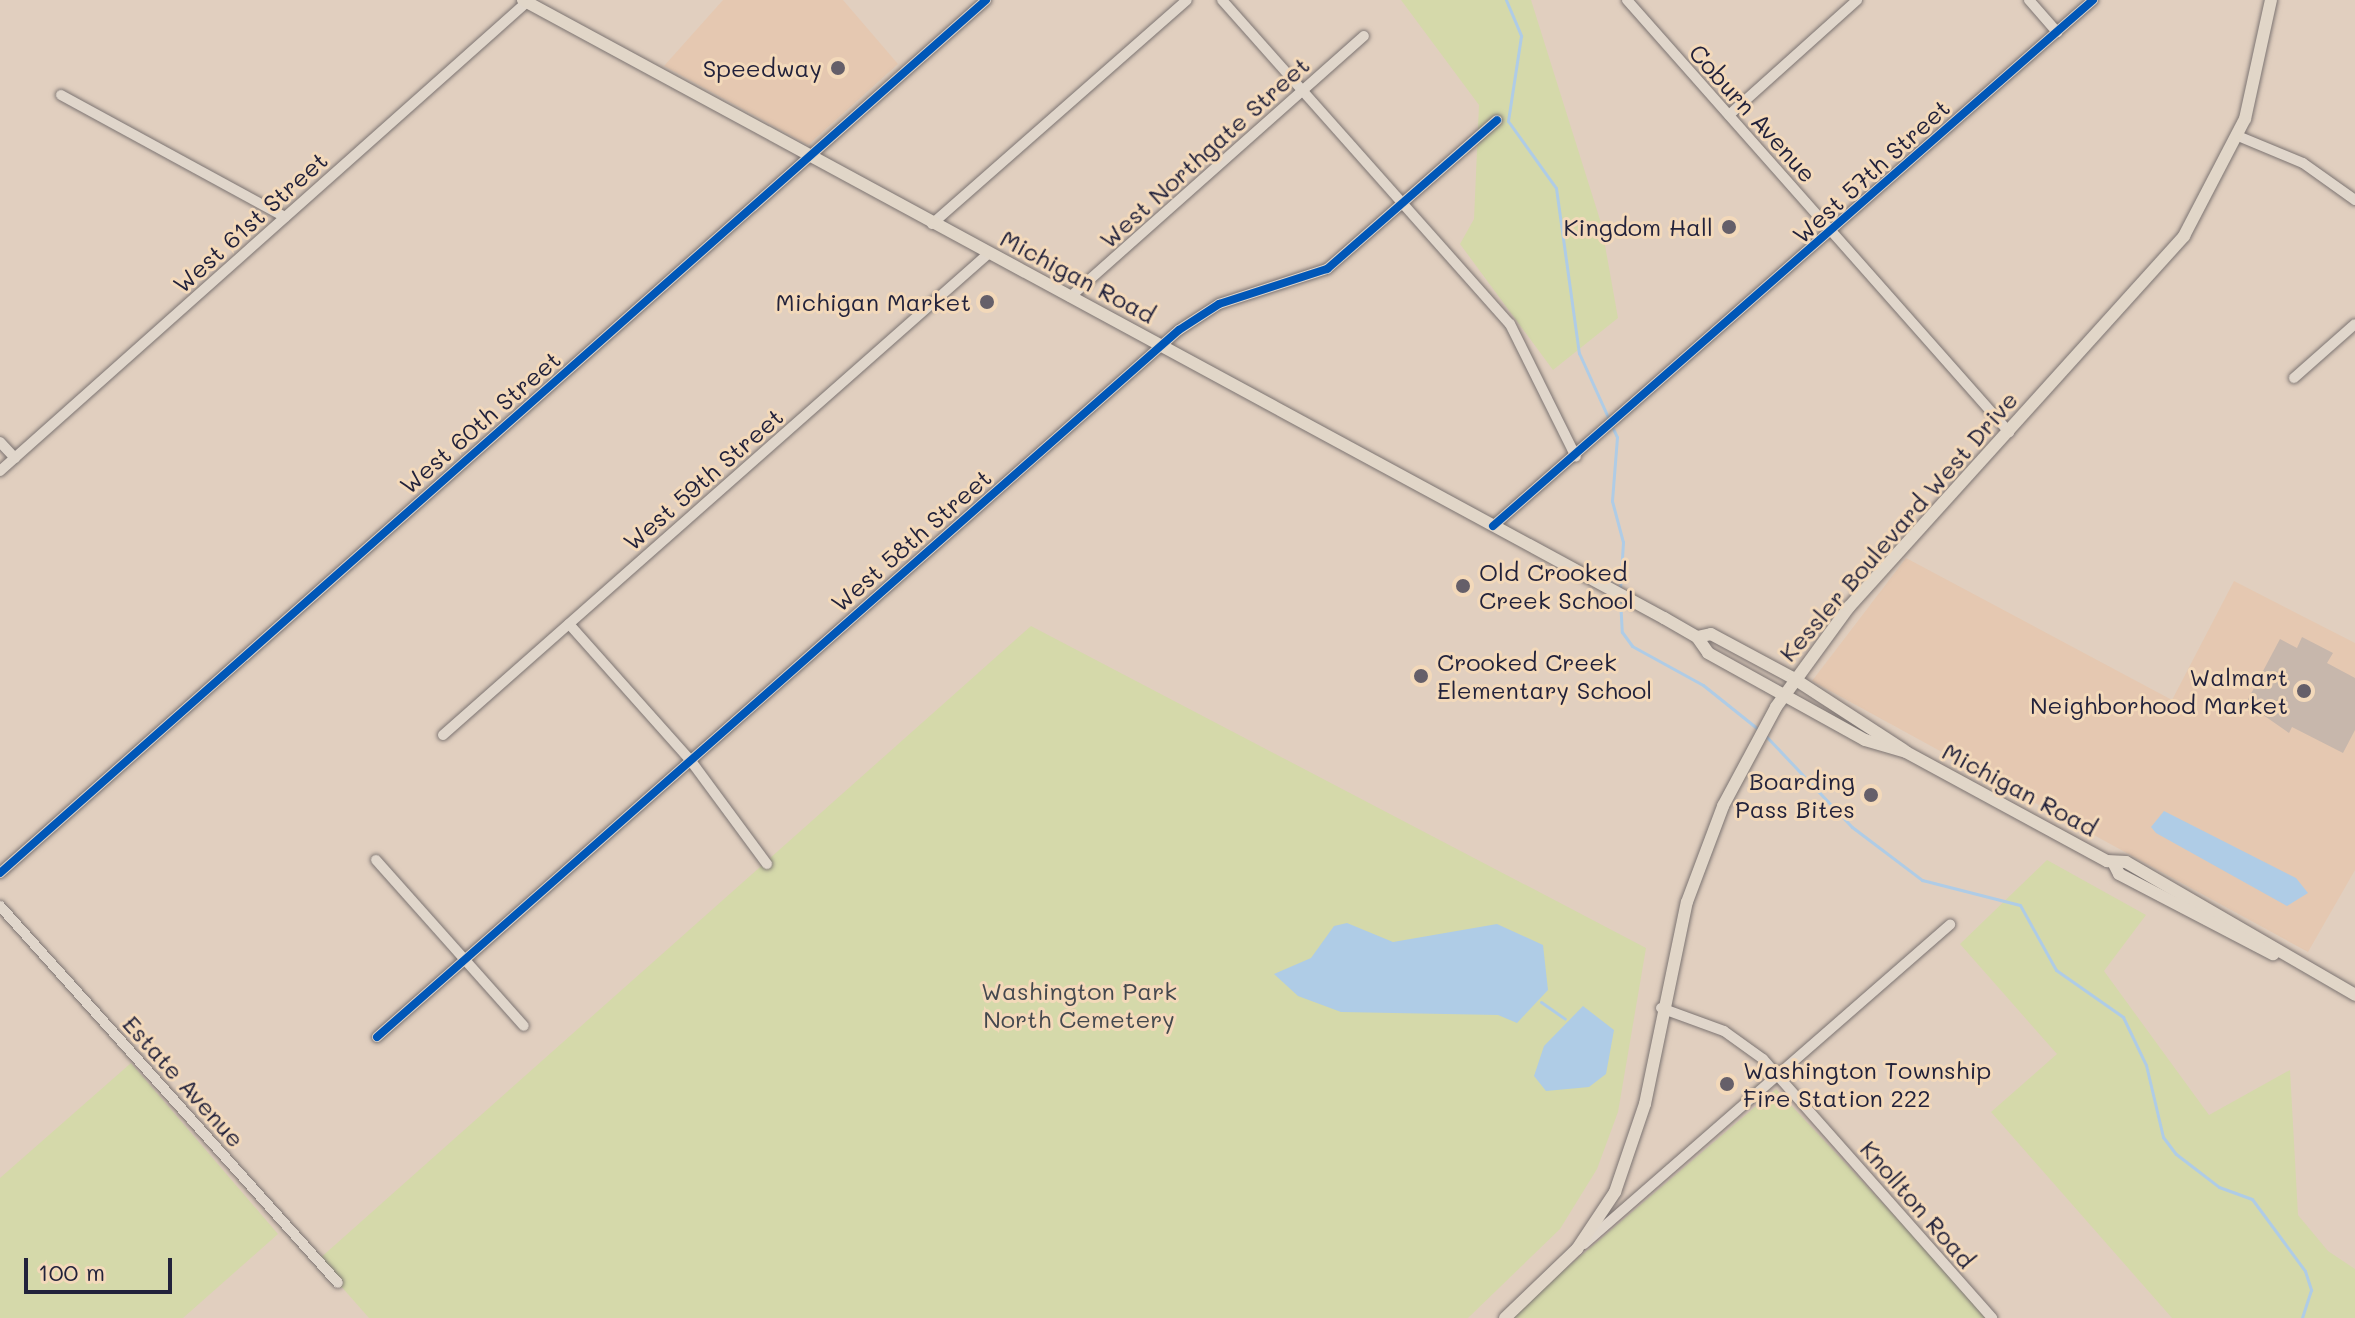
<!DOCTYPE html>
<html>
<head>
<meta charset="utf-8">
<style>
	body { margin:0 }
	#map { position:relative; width:2355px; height:1318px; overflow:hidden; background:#e1cfbf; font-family:Mali,sans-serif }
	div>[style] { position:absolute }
	.built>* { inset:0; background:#e5c8b1 }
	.green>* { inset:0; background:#d5d9aa }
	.water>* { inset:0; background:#afcce6 }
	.stream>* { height:3px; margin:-1.5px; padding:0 1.5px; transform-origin:1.5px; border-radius:1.5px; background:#afcce6 }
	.building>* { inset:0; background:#c7b7ac }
	.roads { filter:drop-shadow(0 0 2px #7c7472) drop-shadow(0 0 2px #7c7472) }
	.minor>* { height:10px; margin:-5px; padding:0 5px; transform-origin:5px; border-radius:5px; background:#e0d6cb }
	.major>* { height:12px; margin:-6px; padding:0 6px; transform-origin:6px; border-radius:6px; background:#e1d6c8 }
	.cycleway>* { height:8px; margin:-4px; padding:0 4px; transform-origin:4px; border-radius:4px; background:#0057b8 }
	.dots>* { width:22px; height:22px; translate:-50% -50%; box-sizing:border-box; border:4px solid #f3d9ba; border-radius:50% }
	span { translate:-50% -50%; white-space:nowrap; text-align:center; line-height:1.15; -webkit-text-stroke:6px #f3d9ba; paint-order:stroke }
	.poi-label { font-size:24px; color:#22223b }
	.right { translate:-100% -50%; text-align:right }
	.left { translate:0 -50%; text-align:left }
	.street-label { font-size:24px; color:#22223b }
	.park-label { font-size:24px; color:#44484e }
	.scale { position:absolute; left:24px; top:1258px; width:148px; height:36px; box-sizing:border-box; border:4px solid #22223b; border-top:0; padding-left:10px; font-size:24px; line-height:28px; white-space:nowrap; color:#22223b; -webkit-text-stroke:6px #f3d9ba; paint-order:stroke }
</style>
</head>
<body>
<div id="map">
	<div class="built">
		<div style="clip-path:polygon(723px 0,843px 0,898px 64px,808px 145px,664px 66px)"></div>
		<div style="clip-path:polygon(1906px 558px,2172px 700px,2234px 581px,2355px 643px,2355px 870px,2308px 952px,1812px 681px)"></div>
	</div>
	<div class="green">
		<div style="clip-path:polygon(1401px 0,1531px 0,1601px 223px,1618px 318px,1553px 370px,1460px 244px,1474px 219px,1479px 105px)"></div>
		<div style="clip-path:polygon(1031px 626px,1646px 948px,1618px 1112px,1597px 1169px,1560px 1229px,1468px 1318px,369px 1318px,318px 1260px)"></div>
		<div style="clip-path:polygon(2047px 860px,2146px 915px,2104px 971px,2209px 1115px,2290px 1070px,2298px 1215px,2328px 1251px,2355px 1269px,2355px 1318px,2172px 1318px,1991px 1112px,2057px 1054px,1960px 944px)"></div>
		<div style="clip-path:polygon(131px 1063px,278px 1234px,183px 1318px,0 1318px,0 1178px)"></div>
		<div style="clip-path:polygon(1776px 1089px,1990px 1318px,1508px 1318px)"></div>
	</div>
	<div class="water">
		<div style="clip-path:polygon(2164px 811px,2296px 878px,2308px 893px,2287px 906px,2156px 833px,2151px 827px)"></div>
		<div style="clip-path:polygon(1347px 923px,1393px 942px,1497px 924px,1543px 945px,1548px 990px,1517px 1023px,1498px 1015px,1341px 1012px,1298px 996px,1274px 974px,1311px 958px,1334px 926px)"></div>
		<div style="clip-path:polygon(1583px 1006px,1614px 1030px,1606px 1074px,1589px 1087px,1546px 1091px,1534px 1076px,1544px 1046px)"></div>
	</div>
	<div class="stream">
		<div style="left:1506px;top:0;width:39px;rotate:67deg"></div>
		<div style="left:1521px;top:36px;width:86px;rotate:98.7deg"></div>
		<div style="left:1508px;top:121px;width:82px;rotate:54.4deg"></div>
		<div style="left:1556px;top:188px;width:167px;rotate:82.1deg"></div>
		<div style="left:1579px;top:353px;width:92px;rotate:65.7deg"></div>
		<div style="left:1617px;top:437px;width:64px;rotate:94.5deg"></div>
		<div style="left:1612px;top:501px;width:42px;rotate:75deg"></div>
		<div style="left:1623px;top:542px;width:48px;rotate:93.6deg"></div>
		<div style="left:1620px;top:598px;width:34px;rotate:87deg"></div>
		<div style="left:1622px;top:632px;width:17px;rotate:54deg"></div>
		<div style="left:1632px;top:646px;width:81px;rotate:28.8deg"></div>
		<div style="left:1703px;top:685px;width:70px;rotate:38.7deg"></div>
		<div style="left:1764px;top:734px;width:128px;rotate:46.6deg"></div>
		<div style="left:1852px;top:827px;width:88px;rotate:37.1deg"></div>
		<div style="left:1922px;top:880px;width:101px;rotate:14.3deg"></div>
		<div style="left:2020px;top:905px;width:74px;rotate:61deg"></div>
		<div style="left:2056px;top:970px;width:82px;rotate:35deg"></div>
		<div style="left:2123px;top:1017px;width:53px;rotate:64.4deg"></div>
		<div style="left:2146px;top:1065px;width:74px;rotate:76.7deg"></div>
		<div style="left:2163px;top:1137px;width:21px;rotate:53deg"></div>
		<div style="left:2176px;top:1154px;width:54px;rotate:37.5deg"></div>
		<div style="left:2219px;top:1187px;width:35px;rotate:20deg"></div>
		<div style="left:2252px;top:1199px;width:89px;rotate:53.6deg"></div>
		<div style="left:2305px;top:1271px;width:20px;rotate:72deg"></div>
		<div style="left:2311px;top:1290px;width:29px;rotate:108deg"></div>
		<div style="left:1541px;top:1002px;width:29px;rotate:35deg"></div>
	</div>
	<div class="building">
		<div style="clip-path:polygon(2302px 637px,2333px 653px,2327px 663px,2355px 678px,2355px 730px,2343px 753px,2292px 727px,2289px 733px,2246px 703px,2280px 639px,2297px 648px)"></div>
	</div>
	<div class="roads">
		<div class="minor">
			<div style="left:1222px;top:0;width:433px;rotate:48.4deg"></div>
			<div style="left:1510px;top:324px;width:148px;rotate:63.6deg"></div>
			<div style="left:1627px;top:0;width:577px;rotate:48.51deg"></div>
			<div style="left:2029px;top:0;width:43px;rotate:48.8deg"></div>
			<div style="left:61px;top:95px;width:255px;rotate:28.6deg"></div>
			<div style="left:1729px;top:115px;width:172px;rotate:-41.9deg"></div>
			<div style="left:2238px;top:136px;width:70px;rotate:22.6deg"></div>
			<div style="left:2303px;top:163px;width:64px;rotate:35.4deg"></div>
			<div style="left:932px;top:224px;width:339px;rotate:-41.3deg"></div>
			<div style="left:1070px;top:297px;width:393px;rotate:-41.6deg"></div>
			<div style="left:2294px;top:378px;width:81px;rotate:-41.5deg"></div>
			<div style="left:0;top:442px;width:22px;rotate:47deg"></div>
			<div style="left:0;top:471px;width:705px;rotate:-41.67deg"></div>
			<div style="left:1493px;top:526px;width:798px;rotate:-41.24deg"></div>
			<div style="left:569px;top:624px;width:183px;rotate:48.3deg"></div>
			<div style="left:691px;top:761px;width:128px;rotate:53.6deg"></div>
			<div style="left:443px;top:735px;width:728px;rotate:-41.44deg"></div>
			<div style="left:376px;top:860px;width:222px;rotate:48.3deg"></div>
			<div style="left:0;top:873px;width:1317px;rotate:-41.52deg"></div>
			<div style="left:0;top:906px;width:506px;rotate:48.12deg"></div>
			<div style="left:1661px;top:1008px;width:67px;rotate:20.1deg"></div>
			<div style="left:1724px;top:1031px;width:48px;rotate:35.7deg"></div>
			<div style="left:1763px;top:1059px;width:346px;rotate:48.5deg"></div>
			<div style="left:377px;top:1037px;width:1069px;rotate:-41.4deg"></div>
			<div style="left:1179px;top:330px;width:48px;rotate:-33deg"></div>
			<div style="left:1219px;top:304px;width:114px;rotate:-18deg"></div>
			<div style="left:1327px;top:269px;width:226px;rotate:-41.2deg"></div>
			<div style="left:1584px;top:1244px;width:486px;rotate:-41.1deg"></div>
		</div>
		<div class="major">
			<div style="left:523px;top:0;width:1298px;rotate:28.44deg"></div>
			<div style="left:1664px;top:618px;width:38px;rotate:30deg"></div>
			<div style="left:1697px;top:637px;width:19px;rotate:55deg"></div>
			<div style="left:1708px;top:653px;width:179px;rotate:29deg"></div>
			<div style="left:1865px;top:740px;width:43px;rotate:16.3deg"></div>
			<div style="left:1906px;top:752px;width:229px;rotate:28.5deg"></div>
			<div style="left:2107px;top:861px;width:19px;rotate:3deg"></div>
			<div style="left:2126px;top:862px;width:265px;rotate:30.1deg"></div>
			<div style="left:1697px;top:637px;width:14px;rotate:-12deg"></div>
			<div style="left:1711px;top:634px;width:93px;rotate:28.2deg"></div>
			<div style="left:1793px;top:678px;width:132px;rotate:33deg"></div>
			<div style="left:2114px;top:864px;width:11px;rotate:63deg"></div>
			<div style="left:2119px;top:874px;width:174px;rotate:27.5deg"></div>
			<div style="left:1505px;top:1318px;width:100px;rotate:-43.8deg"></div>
			<div style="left:1577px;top:1249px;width:69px;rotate:-56.3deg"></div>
			<div style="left:1615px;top:1192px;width:93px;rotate:-71.2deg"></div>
			<div style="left:1645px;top:1104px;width:206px;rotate:-78.3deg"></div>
			<div style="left:1687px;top:902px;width:103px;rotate:-69.4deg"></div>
			<div style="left:1723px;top:806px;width:112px;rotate:-61.8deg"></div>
			<div style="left:1776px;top:707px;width:124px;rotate:-53.9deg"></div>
			<div style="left:1849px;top:607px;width:500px;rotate:-47.9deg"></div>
			<div style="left:2184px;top:236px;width:132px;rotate:-62.5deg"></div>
			<div style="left:2245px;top:119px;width:122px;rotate:-77.7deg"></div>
		</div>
	</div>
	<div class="cycleway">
		<div style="left:1493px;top:526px;width:798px;rotate:-41.24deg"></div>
		<div style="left:0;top:873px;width:1317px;rotate:-41.52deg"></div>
		<div style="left:377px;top:1037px;width:1069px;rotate:-41.4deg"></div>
		<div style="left:1179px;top:330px;width:48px;rotate:-33deg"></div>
		<div style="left:1219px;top:304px;width:114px;rotate:-18deg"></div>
		<div style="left:1327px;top:269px;width:226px;rotate:-41.2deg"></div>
	</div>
	<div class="dots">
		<div style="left:838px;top:68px;background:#655f69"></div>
		<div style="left:1729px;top:227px;background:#655f69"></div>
		<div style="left:987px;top:302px;background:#655f69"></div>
		<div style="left:1463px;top:586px;background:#655f69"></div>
		<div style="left:1421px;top:676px;background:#655f69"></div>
		<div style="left:2304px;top:691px;background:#655f69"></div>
		<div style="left:1871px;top:795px;background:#655f69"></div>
		<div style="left:1727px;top:1084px;background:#655f69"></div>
	</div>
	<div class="poi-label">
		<span class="right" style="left:822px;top:68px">Speedway</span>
		<span class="right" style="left:1713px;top:227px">Kingdom Hall</span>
		<span class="right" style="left:971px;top:302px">Michigan Market</span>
		<span class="left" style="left:1479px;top:586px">Old Crooked<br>Creek School</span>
		<span class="left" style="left:1437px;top:676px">Crooked Creek<br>Elementary School</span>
		<span class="right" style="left:2288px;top:691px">Walmart<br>Neighborhood Market</span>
		<span class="right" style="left:1855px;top:795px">Boarding<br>Pass Bites</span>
		<span class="left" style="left:1743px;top:1084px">Washington Township<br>Fire Station 222</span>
	</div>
	<div class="street-label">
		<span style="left:1753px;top:113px;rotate:48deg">Coburn Avenue</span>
		<span style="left:1204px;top:152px;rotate:-42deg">West Northgate Street</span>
		<span style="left:1871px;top:171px;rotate:-42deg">West 57th Street</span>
		<span style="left:250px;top:222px;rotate:-42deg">West 61st Street</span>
		<span style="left:1078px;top:276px;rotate:28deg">Michigan Road</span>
		<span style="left:480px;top:422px;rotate:-41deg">West 60th Street</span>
		<span style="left:703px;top:479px;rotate:-41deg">West 59th Street</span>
		<span style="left:1898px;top:526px;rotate:-49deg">Kessler Boulevard West Drive</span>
		<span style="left:911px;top:540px;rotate:-41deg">West 58th Street</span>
		<span style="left:2020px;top:789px;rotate:28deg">Michigan Road</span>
		<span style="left:184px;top:1081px;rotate:48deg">Estate Avenue</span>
		<span style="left:1918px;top:1204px;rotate:49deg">Knollton Road</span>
	</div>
	<div class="park-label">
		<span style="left:1079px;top:1005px">Washington Park<br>North Cemetery</span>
	</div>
	<div class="scale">100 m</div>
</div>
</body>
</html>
